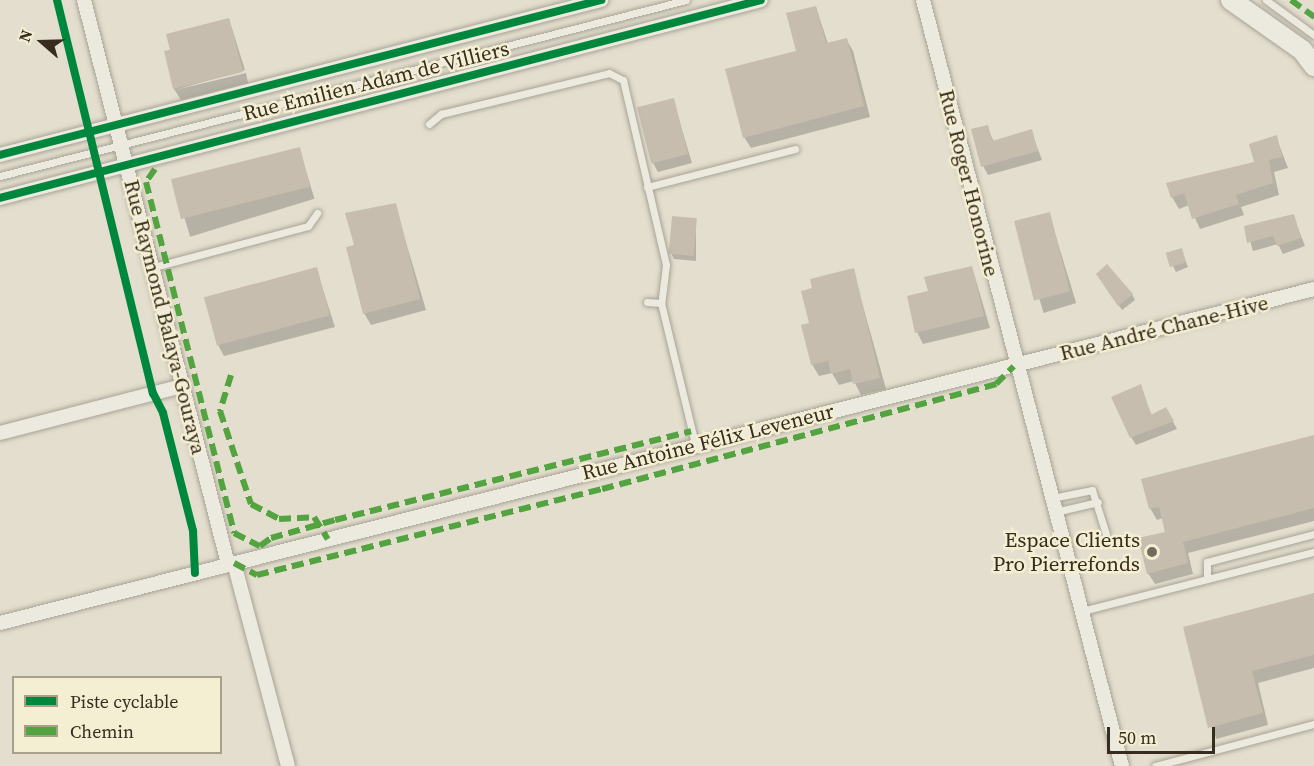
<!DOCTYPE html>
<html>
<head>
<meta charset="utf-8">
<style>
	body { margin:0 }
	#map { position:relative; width:1314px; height:766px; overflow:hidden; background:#e3decd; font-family:"Source Serif 4",serif }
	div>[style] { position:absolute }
	.shadow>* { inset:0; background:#0003; transform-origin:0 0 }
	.building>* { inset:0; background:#c6bdae; transform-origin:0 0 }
	.roads { filter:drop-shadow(0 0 2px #a8a396) drop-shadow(0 0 2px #a8a396) }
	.lane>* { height:7px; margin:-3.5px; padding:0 3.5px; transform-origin:3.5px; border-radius:3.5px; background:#ece9de }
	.street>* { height:14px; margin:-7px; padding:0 7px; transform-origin:7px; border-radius:7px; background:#ece9de }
	.secondary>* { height:20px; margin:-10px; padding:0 10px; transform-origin:10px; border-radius:10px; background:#ece9de }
	.quiet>* { height:6px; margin-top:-3px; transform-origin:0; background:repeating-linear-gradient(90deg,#53a441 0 12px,transparent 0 18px) }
	.cycleway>* { height:8px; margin:-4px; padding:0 4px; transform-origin:4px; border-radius:4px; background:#00873e }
	.dots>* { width:16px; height:16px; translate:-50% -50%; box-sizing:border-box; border:3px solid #f4eed3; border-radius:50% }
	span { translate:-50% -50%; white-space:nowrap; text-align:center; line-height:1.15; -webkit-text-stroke:5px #f4eed3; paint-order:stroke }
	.street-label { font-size:21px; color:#362c1f }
	.poi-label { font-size:21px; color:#362c1f }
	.right { translate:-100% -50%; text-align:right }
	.legend { position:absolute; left:12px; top:676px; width:210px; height:78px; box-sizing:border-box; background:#f4eed3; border:2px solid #a8a08b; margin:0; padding:8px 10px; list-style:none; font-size:18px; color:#362c1f }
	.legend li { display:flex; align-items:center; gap:12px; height:30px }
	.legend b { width:30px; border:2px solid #a8a08b }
	.north { position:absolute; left:12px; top:12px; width:60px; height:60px; -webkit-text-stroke:4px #f4eed3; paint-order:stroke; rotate:290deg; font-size:16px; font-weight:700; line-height:24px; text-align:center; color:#362c1f }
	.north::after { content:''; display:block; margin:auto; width:21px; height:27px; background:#362c1f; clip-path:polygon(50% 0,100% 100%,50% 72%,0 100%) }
	.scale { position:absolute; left:1107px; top:727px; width:108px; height:27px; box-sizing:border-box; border:3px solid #362c1f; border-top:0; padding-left:8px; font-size:18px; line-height:21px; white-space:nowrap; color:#362c1f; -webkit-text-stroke:4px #f4eed3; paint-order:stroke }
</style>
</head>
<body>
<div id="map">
	<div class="shadow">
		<div style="clip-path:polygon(816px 7px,828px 44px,846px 39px,853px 51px,870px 117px,751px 148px,744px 137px,798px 52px)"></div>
		<div style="clip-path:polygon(229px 19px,245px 70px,175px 90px,246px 73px,248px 83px,181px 100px,174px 89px,165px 52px)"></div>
		<div style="clip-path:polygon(673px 100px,692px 163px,658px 172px,653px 163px)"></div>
		<div style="clip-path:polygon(987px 127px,994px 142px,1031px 131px,1042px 160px,988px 175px,983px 166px)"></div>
		<div style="clip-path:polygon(1276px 137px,1288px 168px,1274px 172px,1279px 195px,1241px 207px,1244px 215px,1200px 229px,1189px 205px,1179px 209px,1172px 197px,1256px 164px)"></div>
		<div style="left:299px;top:148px;width:53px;height:130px;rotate:73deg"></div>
		<div style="clip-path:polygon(395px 205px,426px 310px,371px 325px,364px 313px,355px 246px)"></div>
		<div style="left:1049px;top:214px;width:93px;height:34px;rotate:73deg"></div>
		<div style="clip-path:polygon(1293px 215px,1305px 246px,1283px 254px,1278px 244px,1253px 251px,1246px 227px)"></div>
		<div style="clip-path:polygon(696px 219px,696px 261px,674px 259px,671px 253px)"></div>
		<div style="clip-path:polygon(1181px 250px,1188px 267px,1176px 272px,1173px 266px)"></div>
		<div style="clip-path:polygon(972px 267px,990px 328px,923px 344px,917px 332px)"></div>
		<div style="clip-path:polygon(316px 268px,335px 327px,224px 356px,218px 345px)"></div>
		<div style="clip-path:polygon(853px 270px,886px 389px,861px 395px,854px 381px,839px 385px,832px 373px,819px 376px,812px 364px,811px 324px)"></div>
		<div style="clip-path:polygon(1101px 280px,1132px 294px,1135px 300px,1122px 310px)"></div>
		<div style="clip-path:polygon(1140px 386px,1152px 416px,1166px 409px,1177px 429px,1136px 445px,1131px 437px)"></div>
		<div style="clip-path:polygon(1314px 436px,1314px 521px,1188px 553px,1193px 574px,1155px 584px,1148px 573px,1167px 533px,1163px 518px,1157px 520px,1150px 508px)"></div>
		<div style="clip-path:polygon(1314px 594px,1314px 668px,1258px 683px,1268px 725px,1216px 739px,1184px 628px)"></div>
	</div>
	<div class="building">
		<div style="clip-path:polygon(816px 6px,826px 43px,847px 38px,864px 106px,743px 138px,725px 69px,796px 51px,786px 13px)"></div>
		<div style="clip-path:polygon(229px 18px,243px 72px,173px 89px,164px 51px,170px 50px,166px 34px)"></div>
		<div style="left:674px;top:98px;width:58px;height:38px;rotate:76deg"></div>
		<div style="clip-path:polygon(988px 125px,992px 141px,1032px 129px,1038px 151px,981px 167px,971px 129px)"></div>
		<div style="clip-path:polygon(1277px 135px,1282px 157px,1269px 160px,1273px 183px,1236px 195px,1239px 204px,1192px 219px,1184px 193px,1171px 198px,1166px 183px,1254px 162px,1249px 144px)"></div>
		<div style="left:300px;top:147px;width:41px;height:133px;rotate:76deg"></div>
		<div style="clip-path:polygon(396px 203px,420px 299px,363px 314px,346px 247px,354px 245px,345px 213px)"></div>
		<div style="left:1050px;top:212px;width:82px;height:37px;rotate:76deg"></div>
		<div style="clip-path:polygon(1294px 214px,1301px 238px,1277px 246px,1273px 236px,1247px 243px,1244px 226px)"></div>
		<div style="left:672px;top:216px;width:25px;height:38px;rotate:5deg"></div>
		<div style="left:1182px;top:248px;width:15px;height:17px;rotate:74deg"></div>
		<div style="clip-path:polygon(1107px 264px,1133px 294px,1118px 306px,1096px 274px)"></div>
		<div style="clip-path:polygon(972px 266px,984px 316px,915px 333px,907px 296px,928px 291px,924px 277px)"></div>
		<div style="left:317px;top:267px;width:50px;height:117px;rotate:75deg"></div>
		<div style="clip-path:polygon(854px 268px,880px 378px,853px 384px,850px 369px,831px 374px,828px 361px,811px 365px,801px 325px,809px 323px,801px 291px,812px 288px,810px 279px)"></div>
		<div style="clip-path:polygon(1141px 384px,1151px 415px,1166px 407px,1174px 421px,1130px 438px,1111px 397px)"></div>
		<div style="clip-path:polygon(1314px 435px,1314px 508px,1183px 542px,1188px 563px,1147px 574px,1138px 538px,1165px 532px,1159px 507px,1149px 509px,1141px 479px)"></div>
		<div style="clip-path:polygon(1314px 593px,1314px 655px,1252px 671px,1263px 713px,1208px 728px,1183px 627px)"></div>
	</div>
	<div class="roads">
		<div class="lane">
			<div style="left:1266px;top:0;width:59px;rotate:36.1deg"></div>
			<div style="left:429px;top:124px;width:16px;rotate:-40deg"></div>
			<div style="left:441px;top:114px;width:173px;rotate:-13.7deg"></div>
			<div style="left:609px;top:73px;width:16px;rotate:27deg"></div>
			<div style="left:623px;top:80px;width:190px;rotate:76.9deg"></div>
			<div style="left:666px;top:265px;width:38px;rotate:97deg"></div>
			<div style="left:661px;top:303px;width:14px;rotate:-176deg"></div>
			<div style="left:0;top:176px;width:708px;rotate:-14.39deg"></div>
			<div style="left:647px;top:187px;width:153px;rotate:-14.4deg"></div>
			<div style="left:154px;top:267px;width:159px;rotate:-14.9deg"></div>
			<div style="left:308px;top:226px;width:16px;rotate:-55deg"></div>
			<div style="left:661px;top:303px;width:145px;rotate:76.4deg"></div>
			<div style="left:1052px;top:498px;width:41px;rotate:-11.3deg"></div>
			<div style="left:1092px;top:490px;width:46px;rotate:72.3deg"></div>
			<div style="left:1055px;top:512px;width:44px;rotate:-13.1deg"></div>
			<div style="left:1207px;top:579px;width:17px;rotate:-90deg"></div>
			<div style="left:1207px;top:562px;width:111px;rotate:-14.7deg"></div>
			<div style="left:1082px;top:611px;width:239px;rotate:-14.3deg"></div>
			<div style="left:1155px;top:766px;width:164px;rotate:-14.8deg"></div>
		</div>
		<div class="street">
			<div style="left:84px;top:0;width:582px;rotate:75.68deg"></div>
			<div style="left:923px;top:0;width:791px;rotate:75.44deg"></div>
			<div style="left:0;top:155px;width:621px;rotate:-14.46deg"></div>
			<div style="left:0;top:198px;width:786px;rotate:-14.58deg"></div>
			<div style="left:0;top:433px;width:188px;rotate:-14.5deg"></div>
			<div style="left:234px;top:563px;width:210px;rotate:75.1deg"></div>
			<div style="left:0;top:623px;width:1356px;rotate:-14.26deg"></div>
		</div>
		<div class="secondary">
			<div style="left:1231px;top:0;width:87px;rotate:35.2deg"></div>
			<div style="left:1302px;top:50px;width:20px;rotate:53deg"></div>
		</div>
	</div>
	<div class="quiet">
		<div style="left:1291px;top:0;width:29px;rotate:36deg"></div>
		<div style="left:155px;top:169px;width:16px;rotate:125deg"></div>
		<div style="left:146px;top:182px;width:362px;rotate:75.9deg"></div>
		<div style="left:234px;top:533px;width:29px;rotate:27deg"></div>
		<div style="left:260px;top:546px;width:14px;rotate:-36deg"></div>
		<div style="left:271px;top:538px;width:66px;rotate:-15.7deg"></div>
		<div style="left:335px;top:520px;width:367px;rotate:-14deg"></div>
		<div style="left:231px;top:375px;width:38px;rotate:107deg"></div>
		<div style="left:220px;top:411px;width:98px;rotate:71.6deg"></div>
		<div style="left:251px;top:504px;width:32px;rotate:28deg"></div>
		<div style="left:279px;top:519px;width:35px;rotate:-3deg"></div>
		<div style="left:314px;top:517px;width:26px;rotate:58deg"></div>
		<div style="left:234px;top:563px;width:26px;rotate:28deg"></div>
		<div style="left:257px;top:575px;width:356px;rotate:-14deg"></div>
		<div style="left:602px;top:489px;width:408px;rotate:-14.9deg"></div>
		<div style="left:996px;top:384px;width:25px;rotate:-45deg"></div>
	</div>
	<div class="cycleway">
		<div style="left:57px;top:0;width:405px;rotate:76.3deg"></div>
		<div style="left:153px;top:393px;width:22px;rotate:63deg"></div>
		<div style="left:163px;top:413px;width:122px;rotate:75.7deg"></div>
		<div style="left:193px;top:531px;width:42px;rotate:87.3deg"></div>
		<div style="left:0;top:155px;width:621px;rotate:-14.46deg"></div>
		<div style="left:0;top:198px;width:786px;rotate:-14.58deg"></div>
	</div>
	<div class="dots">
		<div style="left:1152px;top:552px;background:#736a5c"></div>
	</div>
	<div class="street-label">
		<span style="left:376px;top:81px;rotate:-14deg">Rue Emilien Adam de Villiers</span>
		<span style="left:969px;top:183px;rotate:76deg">Rue Roger Honorine</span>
		<span style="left:165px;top:317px;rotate:76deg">Rue Raymond Balaya-Gouraya</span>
		<span style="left:1164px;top:328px;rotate:-14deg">Rue André Chane-Hive</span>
		<span style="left:708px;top:442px;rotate:-14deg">Rue Antoine Félix Leveneur</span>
	</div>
	<div class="poi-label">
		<span class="right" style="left:1140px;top:552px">Espace Clients<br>Pro Pierrefonds</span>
	</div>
	<ul class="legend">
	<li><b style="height:8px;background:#00873e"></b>Piste cyclable</li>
	<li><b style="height:8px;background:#53a441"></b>Chemin</li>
	</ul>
	<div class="north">N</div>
	<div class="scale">50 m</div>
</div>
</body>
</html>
